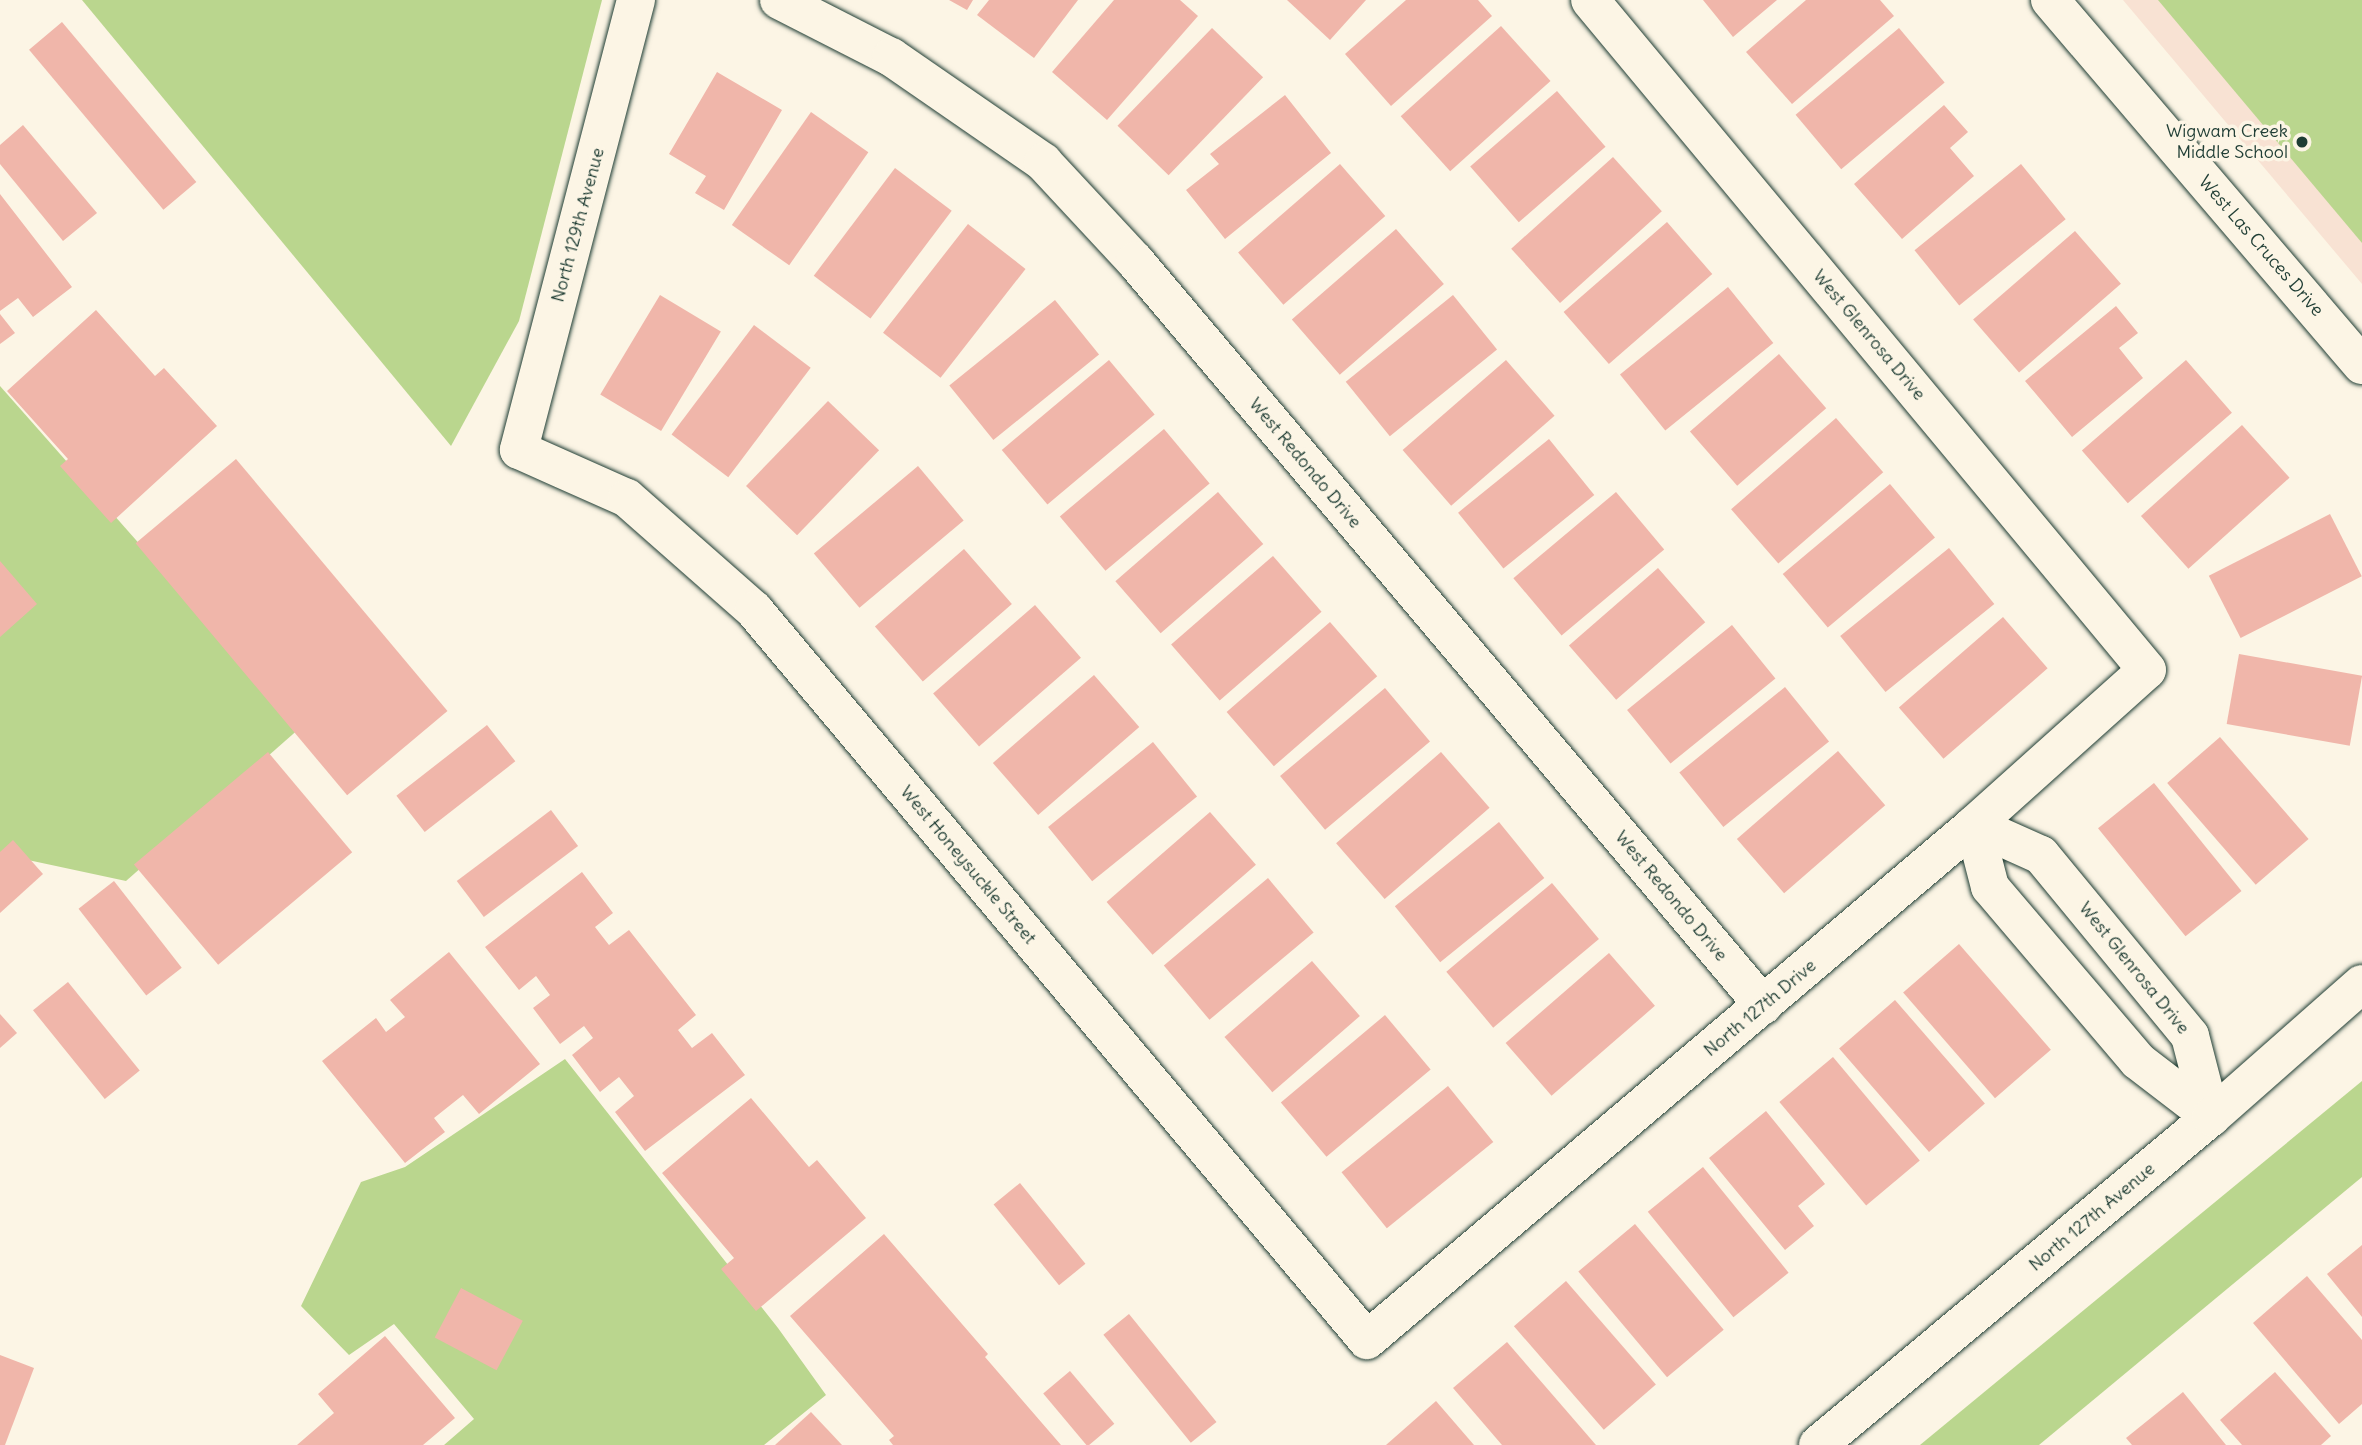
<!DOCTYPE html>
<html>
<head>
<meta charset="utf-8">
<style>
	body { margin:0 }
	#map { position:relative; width:2362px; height:1445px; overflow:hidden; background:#fcf5e5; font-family:Delius,sans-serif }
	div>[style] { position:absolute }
	.built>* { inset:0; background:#f8e2d3 }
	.green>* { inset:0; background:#bad68e }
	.building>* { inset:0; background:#f0b6aa; transform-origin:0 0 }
	.roads { filter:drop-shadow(0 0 2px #1f3d34) drop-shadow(0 0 2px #1f3d34) }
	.minor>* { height:38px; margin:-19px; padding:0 19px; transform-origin:19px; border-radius:19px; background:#fcf5e5 }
	.dots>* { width:19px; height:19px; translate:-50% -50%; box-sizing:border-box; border:4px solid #fcf5e5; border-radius:50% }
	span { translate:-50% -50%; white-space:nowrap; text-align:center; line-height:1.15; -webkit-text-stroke:7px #fcf5e5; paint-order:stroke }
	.poi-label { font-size:18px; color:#1f3d34 }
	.right { translate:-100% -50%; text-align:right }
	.street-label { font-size:18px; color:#1f3d34 }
</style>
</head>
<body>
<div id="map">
	<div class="built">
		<div style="clip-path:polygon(2123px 0,2362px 0,2362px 284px)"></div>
	</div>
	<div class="green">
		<div style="clip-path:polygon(82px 0,602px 0,519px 321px,451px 446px)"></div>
		<div style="clip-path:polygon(2158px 0,2362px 0,2362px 243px)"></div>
		<div style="clip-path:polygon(0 386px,301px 727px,126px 881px,0 854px)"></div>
		<div style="clip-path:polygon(565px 1059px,778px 1328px,826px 1395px,764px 1445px,444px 1445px,474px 1419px,394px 1324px,349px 1355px,301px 1306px,361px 1182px,405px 1167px)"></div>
		<div style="clip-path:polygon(2362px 1081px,2362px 1177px,2039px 1445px,1920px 1445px)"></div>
	</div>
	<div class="building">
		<div style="clip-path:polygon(949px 0,973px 0,967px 10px)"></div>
		<div style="clip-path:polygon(989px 0,1078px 0,1034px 58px,977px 15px)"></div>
		<div style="clip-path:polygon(1114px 0,1180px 0,1198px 16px,1107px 120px,1052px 72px)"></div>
		<div style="clip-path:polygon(1287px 0,1366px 0,1330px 40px)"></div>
		<div style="clip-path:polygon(1406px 0,1478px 0,1492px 16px,1391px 106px,1345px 54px)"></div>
		<div style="clip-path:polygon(1703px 0,1777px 0,1733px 37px)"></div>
		<div style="clip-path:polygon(1806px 0,1880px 0,1894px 16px,1792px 104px,1746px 52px)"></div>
		<div style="left:62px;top:22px;width:209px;height:43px;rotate:50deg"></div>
		<div style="left:1501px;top:26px;width:74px;height:135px;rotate:48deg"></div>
		<div style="left:1212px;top:28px;width:71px;height:136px;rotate:44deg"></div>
		<div style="left:1899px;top:28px;width:71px;height:135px;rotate:50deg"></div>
		<div style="clip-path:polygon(717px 72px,782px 110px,724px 210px,695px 193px,706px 176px,669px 154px)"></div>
		<div style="left:1557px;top:91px;width:74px;height:115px;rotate:49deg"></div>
		<div style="clip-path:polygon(1285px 95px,1331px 153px,1225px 239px,1186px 190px,1219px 164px,1210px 154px)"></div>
		<div style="clip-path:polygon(1944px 105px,1968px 132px,1950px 148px,1974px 176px,1902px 239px,1854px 184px)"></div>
		<div style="left:811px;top:112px;width:70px;height:138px;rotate:35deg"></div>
		<div style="clip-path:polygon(23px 125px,97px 213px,63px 241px,0 164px,0 145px)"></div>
		<div style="left:1613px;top:157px;width:73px;height:137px;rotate:48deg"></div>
		<div style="left:1340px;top:164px;width:69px;height:135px;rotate:49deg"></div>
		<div style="left:2021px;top:164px;width:71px;height:137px;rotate:51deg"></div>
		<div style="left:895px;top:168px;width:71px;height:135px;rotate:37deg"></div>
		<div style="clip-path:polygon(0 194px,72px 287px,33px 317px,18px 298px,0 311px)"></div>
		<div style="left:1667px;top:222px;width:69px;height:137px;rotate:49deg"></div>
		<div style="left:968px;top:224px;width:73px;height:138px;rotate:38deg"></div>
		<div style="left:1396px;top:229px;width:73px;height:138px;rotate:49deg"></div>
		<div style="left:2075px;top:231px;width:70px;height:135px;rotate:49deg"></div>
		<div style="left:1728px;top:287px;width:72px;height:139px;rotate:51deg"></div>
		<div style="left:660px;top:295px;width:71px;height:116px;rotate:31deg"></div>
		<div style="left:1453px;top:295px;width:70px;height:138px;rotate:51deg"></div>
		<div style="left:1055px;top:300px;width:70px;height:136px;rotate:51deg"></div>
		<div style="clip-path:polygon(2116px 306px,2138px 333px,2119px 348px,2143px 378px,2072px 437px,2025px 381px)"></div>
		<div style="clip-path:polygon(96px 310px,155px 376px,164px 368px,217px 426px,111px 523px,60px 466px,68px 459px,7px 391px)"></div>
		<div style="clip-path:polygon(0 314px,15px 333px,0 344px)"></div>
		<div style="left:754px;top:325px;width:71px;height:137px;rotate:37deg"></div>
		<div style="left:1779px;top:354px;width:72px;height:118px;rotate:49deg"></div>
		<div style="left:1109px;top:360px;width:71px;height:140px;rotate:50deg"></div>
		<div style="left:1506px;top:360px;width:74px;height:137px;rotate:49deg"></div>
		<div style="left:2186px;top:360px;width:70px;height:138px;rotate:49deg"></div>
		<div style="left:828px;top:401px;width:71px;height:118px;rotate:44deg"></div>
		<div style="left:1836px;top:418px;width:72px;height:139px;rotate:49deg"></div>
		<div style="left:2242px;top:425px;width:71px;height:136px;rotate:48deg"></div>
		<div style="left:1164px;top:429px;width:71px;height:136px;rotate:50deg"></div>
		<div style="left:1549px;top:439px;width:72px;height:117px;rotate:51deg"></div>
		<div style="left:236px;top:459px;width:329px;height:131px;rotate:50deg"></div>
		<div style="left:918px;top:466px;width:71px;height:136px;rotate:50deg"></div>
		<div style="left:1890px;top:484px;width:70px;height:140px;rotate:50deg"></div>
		<div style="left:1218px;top:492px;width:69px;height:136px;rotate:49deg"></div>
		<div style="left:1616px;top:492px;width:75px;height:134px;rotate:50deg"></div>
		<div style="left:2330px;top:514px;width:70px;height:136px;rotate:63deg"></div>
		<div style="left:1949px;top:548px;width:72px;height:140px;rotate:51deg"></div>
		<div style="left:964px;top:549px;width:73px;height:118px;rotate:49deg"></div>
		<div style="left:1273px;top:556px;width:74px;height:135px;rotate:49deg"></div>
		<div style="clip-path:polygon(0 561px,37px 604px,0 637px)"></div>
		<div style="left:1658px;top:568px;width:72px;height:118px;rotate:49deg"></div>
		<div style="left:1035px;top:605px;width:70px;height:135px;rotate:49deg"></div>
		<div style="left:2003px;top:617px;width:68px;height:138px;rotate:49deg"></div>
		<div style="left:1330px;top:622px;width:72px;height:137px;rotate:49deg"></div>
		<div style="left:1732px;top:625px;width:69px;height:135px;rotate:51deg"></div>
		<div style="left:2239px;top:654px;width:125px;height:71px;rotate:10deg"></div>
		<div style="left:1094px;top:675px;width:69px;height:134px;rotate:49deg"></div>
		<div style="left:1785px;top:687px;width:70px;height:136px;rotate:51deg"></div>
		<div style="left:1385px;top:688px;width:70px;height:137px;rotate:50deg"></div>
		<div style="left:487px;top:725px;width:46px;height:115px;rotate:52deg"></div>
		<div style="left:2220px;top:737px;width:135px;height:70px;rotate:49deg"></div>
		<div style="left:1153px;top:742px;width:70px;height:135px;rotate:51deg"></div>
		<div style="left:1838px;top:751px;width:72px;height:134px;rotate:49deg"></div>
		<div style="left:268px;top:752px;width:131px;height:175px;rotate:50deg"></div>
		<div style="left:1441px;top:752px;width:74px;height:139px;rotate:49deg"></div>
		<div style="left:2154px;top:783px;width:139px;height:72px;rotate:51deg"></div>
		<div style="left:551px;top:810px;width:45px;height:118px;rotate:53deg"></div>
		<div style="left:1210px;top:812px;width:70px;height:137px;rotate:49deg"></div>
		<div style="left:1499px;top:822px;width:72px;height:134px;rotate:51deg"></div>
		<div style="clip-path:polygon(13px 840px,43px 874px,0 913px,0 852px)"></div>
		<div style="clip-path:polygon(582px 872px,613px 913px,595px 927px,609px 945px,629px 930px,696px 1015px,678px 1030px,692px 1048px,712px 1033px,745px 1075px,645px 1151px,615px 1112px,634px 1096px,619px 1077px,600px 1092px,572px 1055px,593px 1038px,584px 1026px,560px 1044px,533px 1008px,550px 995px,536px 976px,519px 990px,485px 947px)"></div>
		<div style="left:1268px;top:878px;width:71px;height:136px;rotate:50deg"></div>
		<div style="left:114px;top:881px;width:110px;height:45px;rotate:52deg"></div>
		<div style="left:1552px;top:883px;width:73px;height:138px;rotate:50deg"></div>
		<div style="left:1959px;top:944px;width:140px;height:74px;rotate:49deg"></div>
		<div style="clip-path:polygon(449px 952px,540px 1064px,479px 1114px,463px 1095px,434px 1118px,445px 1132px,405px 1163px,322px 1061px,376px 1018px,386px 1032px,405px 1017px,390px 1000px)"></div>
		<div style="left:1609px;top:953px;width:70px;height:137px;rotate:49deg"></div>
		<div style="left:1312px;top:961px;width:73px;height:116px;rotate:49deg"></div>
		<div style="left:68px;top:982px;width:114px;height:45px;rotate:51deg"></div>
		<div style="left:1895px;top:1000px;width:137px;height:74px;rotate:49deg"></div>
		<div style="clip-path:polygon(0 1014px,17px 1033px,0 1048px)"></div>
		<div style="left:1385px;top:1015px;width:71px;height:136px;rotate:50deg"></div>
		<div style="left:1833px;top:1057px;width:135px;height:70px;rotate:50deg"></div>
		<div style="left:1448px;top:1086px;width:72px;height:137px;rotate:51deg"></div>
		<div style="clip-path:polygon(751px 1098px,809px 1167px,817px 1160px,866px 1218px,756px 1311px,721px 1269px,734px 1258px,662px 1173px)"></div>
		<div style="clip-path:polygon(1766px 1111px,1825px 1184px,1798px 1206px,1814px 1226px,1785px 1250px,1709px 1158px)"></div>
		<div style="left:1703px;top:1167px;width:136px;height:71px;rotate:51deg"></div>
		<div style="left:1020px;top:1183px;width:104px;height:34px;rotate:51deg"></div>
		<div style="left:1635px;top:1224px;width:138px;height:74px;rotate:50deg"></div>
		<div style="clip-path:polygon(884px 1234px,988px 1354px,985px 1357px,1061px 1445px,893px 1445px,889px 1440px,894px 1436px,790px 1316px)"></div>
		<div style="clip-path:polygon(2362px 1245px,2362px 1317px,2327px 1274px)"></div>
		<div style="clip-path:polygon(2307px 1276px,2362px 1340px,2362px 1404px,2339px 1424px,2253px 1323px)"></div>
		<div style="left:1566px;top:1281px;width:137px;height:69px;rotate:49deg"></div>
		<div style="left:461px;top:1288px;width:70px;height:56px;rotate:28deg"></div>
		<div style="left:1129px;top:1314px;width:139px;height:33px;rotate:51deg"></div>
		<div style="clip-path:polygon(385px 1336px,455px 1418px,423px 1445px,297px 1445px,334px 1413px,318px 1394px)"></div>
		<div style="clip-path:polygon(1507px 1342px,1596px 1445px,1502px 1445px,1453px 1388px)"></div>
		<div style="clip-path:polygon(0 1355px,34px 1368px,5px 1445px,0 1445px)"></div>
		<div style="left:1070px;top:1371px;width:69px;height:35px;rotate:50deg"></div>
		<div style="clip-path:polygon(2275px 1372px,2331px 1436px,2321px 1445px,2242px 1445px,2220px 1420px)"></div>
		<div style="clip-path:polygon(2183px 1392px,2226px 1445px,2132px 1445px,2126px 1438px)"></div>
		<div style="clip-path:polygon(1436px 1401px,1474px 1445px,1386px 1445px)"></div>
		<div style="clip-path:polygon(811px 1412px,842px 1445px,775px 1445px)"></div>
	</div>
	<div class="roads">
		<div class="minor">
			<div style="left:636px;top:0;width:465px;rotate:104.6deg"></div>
			<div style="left:519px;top:450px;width:118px;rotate:24deg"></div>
			<div style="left:627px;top:498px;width:169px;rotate:41.4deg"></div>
			<div style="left:754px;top:610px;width:953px;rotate:49.98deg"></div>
			<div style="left:1367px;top:1340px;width:796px;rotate:-40.31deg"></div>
			<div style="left:1974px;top:825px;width:232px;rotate:-41.9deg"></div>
			<div style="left:2147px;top:670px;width:871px;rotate:-129.74deg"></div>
			<div style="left:779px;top:0;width:126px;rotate:27deg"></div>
			<div style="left:891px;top:57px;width:185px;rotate:34.6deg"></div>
			<div style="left:1043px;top:162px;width:135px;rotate:47.1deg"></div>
			<div style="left:1135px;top:261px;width:974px;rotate:49.83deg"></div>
			<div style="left:2050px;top:0;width:480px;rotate:49.5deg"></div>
			<div style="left:1974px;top:825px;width:73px;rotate:24.1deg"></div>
			<div style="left:2041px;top:855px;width:234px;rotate:50.5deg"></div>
			<div style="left:2190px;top:1036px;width:84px;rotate:75.5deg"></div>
			<div style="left:1974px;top:825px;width:64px;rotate:75.5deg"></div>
			<div style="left:1990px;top:887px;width:228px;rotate:49.6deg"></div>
			<div style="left:2138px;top:1061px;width:92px;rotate:37.5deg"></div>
			<div style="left:1818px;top:1445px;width:512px;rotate:-39.85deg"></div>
			<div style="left:2211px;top:1117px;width:201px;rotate:-41.4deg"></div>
		</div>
	</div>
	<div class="dots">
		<div style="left:2302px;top:142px;background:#1f3d34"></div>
	</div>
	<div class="poi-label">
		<span class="right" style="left:2288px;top:142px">Wigwam Creek<br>Middle School</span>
	</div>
	<div class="street-label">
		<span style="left:578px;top:225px;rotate:-75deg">North 129th Avenue</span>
		<span style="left:2261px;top:246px;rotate:49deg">West Las Cruces Drive</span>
		<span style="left:1869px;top:335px;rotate:50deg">West Glenrosa Drive</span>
		<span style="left:1305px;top:463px;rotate:50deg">West Redondo Drive</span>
		<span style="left:968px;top:865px;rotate:50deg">West Honeysuckle Street</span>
		<span style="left:1671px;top:896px;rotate:50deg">West Redondo Drive</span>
		<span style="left:2134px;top:968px;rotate:51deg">West Glenrosa Drive</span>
		<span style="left:1760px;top:1008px;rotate:-40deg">North 127th Drive</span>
		<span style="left:2092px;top:1217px;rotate:-40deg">North 127th Avenue</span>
	</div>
</div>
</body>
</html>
